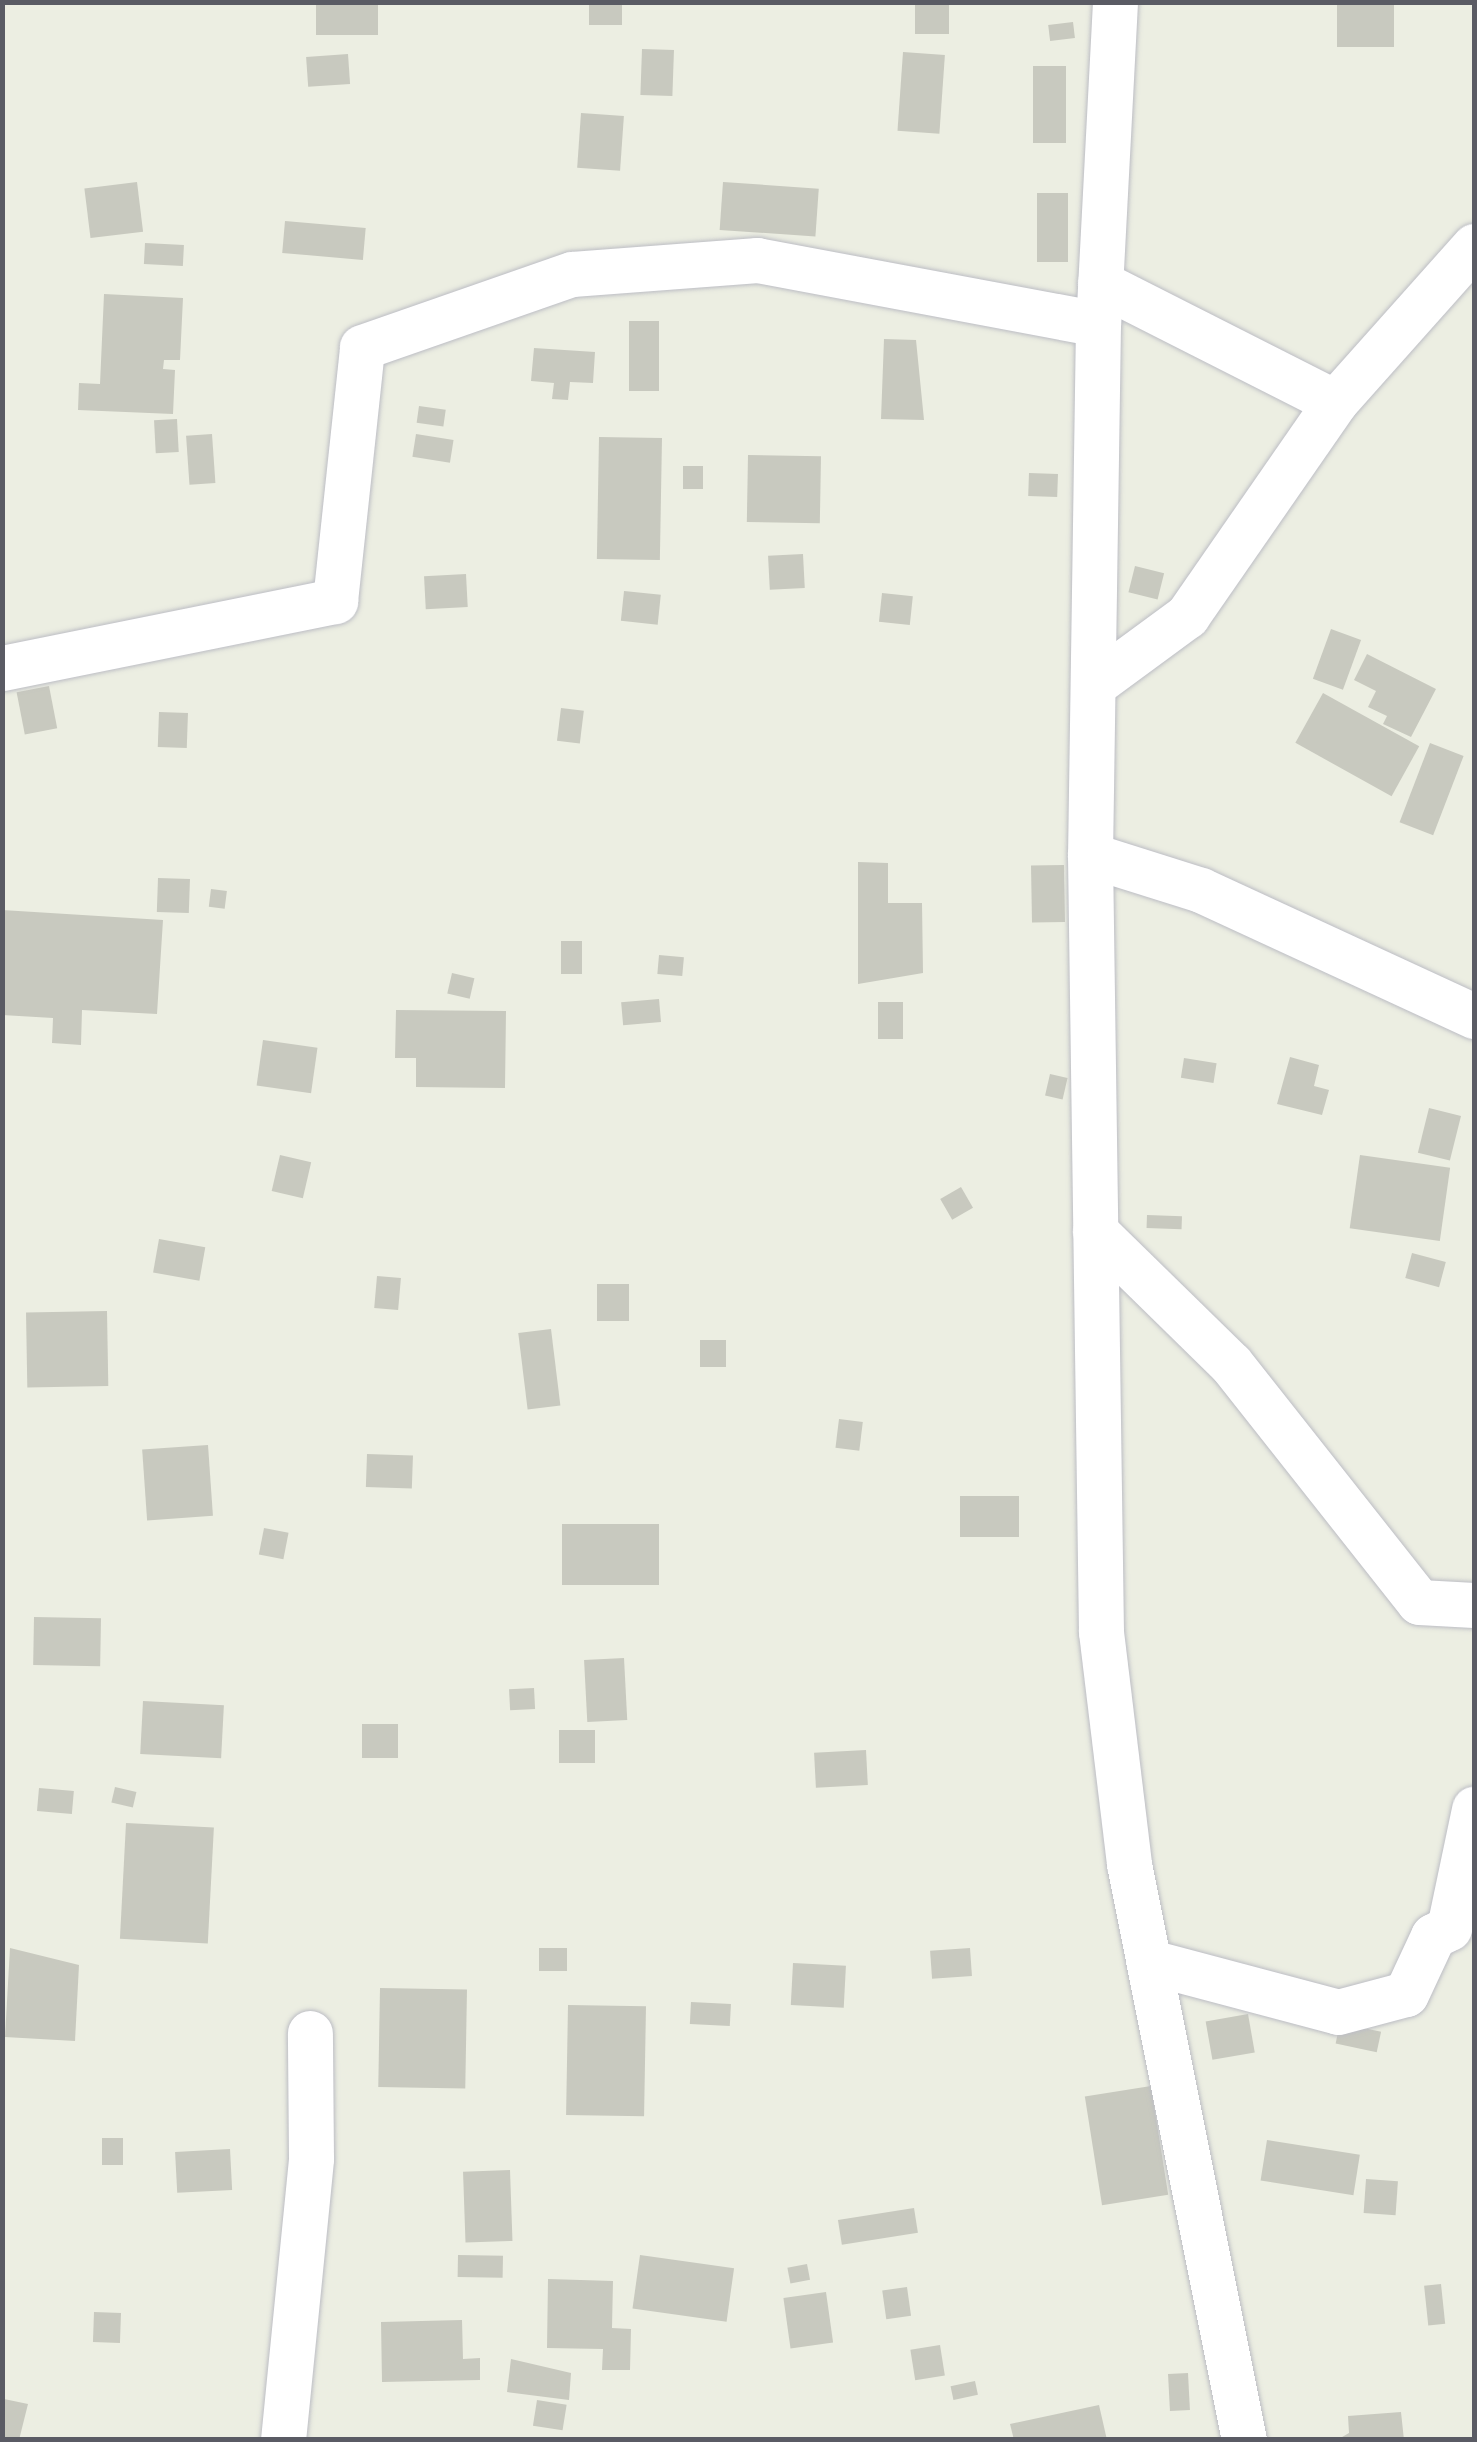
<!DOCTYPE html>
<html>
<head>
<meta charset="utf-8">
<style>
	body { margin:0 }
	#map { position:relative; width:1477px; height:2442px; overflow:hidden; background:#eceee2; font-family:"Varela Round",sans-serif }
	div>[style] { position:absolute }
	.building>* { inset:0; background:#c8c9bf; transform-origin:0 0 }
	.roads { filter:drop-shadow(0 0 2px #bcbdc4) drop-shadow(0 0 2px #bcbdc4) }
	.minor>* { height:45px; margin:-22.5px; padding:0 22.5px; transform-origin:22.5px; border-radius:22.5px; background:#fff }
	span { translate:-50% -50%; white-space:nowrap; text-align:center; line-height:1.15; -webkit-text-stroke:8px #fff; paint-order:stroke }
	.frame { position:absolute; inset:0; border:5px solid #5a5b64; pointer-events:none }
</style>
</head>
<body>
<div id="map">
	<div class="building">
		<div style="left:316px;top:2px;width:62px;height:33px"></div>
		<div style="left:589px;top:2px;width:33px;height:23px"></div>
		<div style="left:915px;top:2px;width:34px;height:32px"></div>
		<div style="left:1337px;top:2px;width:57px;height:45px"></div>
		<div style="left:1073px;top:22px;width:16px;height:25px;rotate:83deg"></div>
		<div style="left:642px;top:49px;width:32px;height:46px;rotate:2deg"></div>
		<div style="left:903px;top:52px;width:42px;height:79px;rotate:4deg"></div>
		<div style="left:348px;top:54px;width:30px;height:42px;rotate:86deg"></div>
		<div style="left:1033px;top:66px;width:33px;height:77px"></div>
		<div style="left:581px;top:113px;width:43px;height:55px;rotate:4deg"></div>
		<div style="left:137px;top:182px;width:50px;height:53px;rotate:83deg"></div>
		<div style="left:723px;top:182px;width:96px;height:48px;rotate:4deg"></div>
		<div style="left:1037px;top:193px;width:31px;height:69px"></div>
		<div style="left:285px;top:221px;width:81px;height:32px;rotate:5deg"></div>
		<div style="left:145px;top:243px;width:39px;height:21px;rotate:3deg"></div>
		<div style="clip-path:polygon(104px 294px,183px 298px,180px 360px,164px 360px,163px 369px,175px 370px,173px 414px,78px 410px,79px 383px,100px 384px)"></div>
		<div style="left:629px;top:321px;width:30px;height:70px"></div>
		<div style="clip-path:polygon(884px 339px,916px 340px,924px 420px,881px 419px)"></div>
		<div style="clip-path:polygon(534px 348px,595px 352px,593px 383px,570px 382px,568px 400px,552px 399px,554px 383px,531px 381px)"></div>
		<div style="left:419px;top:406px;width:27px;height:17px;rotate:8deg"></div>
		<div style="left:177px;top:419px;width:33px;height:23px;rotate:87deg"></div>
		<div style="left:212px;top:434px;width:49px;height:26px;rotate:86deg"></div>
		<div style="left:416px;top:434px;width:38px;height:23px;rotate:9deg"></div>
		<div style="left:599px;top:437px;width:63px;height:122px;rotate:1deg"></div>
		<div style="left:748px;top:455px;width:73px;height:67px;rotate:1deg"></div>
		<div style="left:703px;top:466px;width:23px;height:20px;rotate:90deg"></div>
		<div style="left:1029px;top:473px;width:29px;height:23px;rotate:2deg"></div>
		<div style="left:803px;top:554px;width:34px;height:35px;rotate:87deg"></div>
		<div style="left:1135px;top:566px;width:30px;height:27px;rotate:14deg"></div>
		<div style="left:466px;top:574px;width:33px;height:42px;rotate:87deg"></div>
		<div style="left:624px;top:591px;width:37px;height:30px;rotate:6deg"></div>
		<div style="left:882px;top:593px;width:31px;height:29px;rotate:6deg"></div>
		<div style="left:1331px;top:629px;width:32px;height:53px;rotate:20deg"></div>
		<div style="clip-path:polygon(1367px 654px,1436px 689px,1411px 737px,1383px 724px,1387px 716px,1368px 707px,1376px 691px,1354px 680px)"></div>
		<div style="left:49px;top:686px;width:43px;height:33px;rotate:79deg"></div>
		<div style="left:1323px;top:693px;width:110px;height:57px;rotate:29deg"></div>
		<div style="left:561px;top:708px;width:23px;height:33px;rotate:7deg"></div>
		<div style="left:159px;top:712px;width:29px;height:35px;rotate:2deg"></div>
		<div style="left:1430px;top:743px;width:36px;height:85px;rotate:21deg"></div>
		<div style="clip-path:polygon(858px 862px,888px 863px,888px 903px,922px 903px,923px 973px,858px 984px)"></div>
		<div style="left:1064px;top:865px;width:57px;height:33px;rotate:89deg"></div>
		<div style="left:158px;top:878px;width:32px;height:34px;rotate:2deg"></div>
		<div style="left:211px;top:889px;width:16px;height:18px;rotate:7deg"></div>
		<div style="clip-path:polygon(2px 910px,163px 920px,157px 1014px,82px 1010px,81px 1045px,52px 1043px,53px 1018px,2px 1015px)"></div>
		<div style="left:561px;top:941px;width:21px;height:33px"></div>
		<div style="left:659px;top:955px;width:25px;height:19px;rotate:5deg"></div>
		<div style="left:452px;top:973px;width:23px;height:21px;rotate:13deg"></div>
		<div style="left:659px;top:999px;width:23px;height:38px;rotate:85deg"></div>
		<div style="left:878px;top:1002px;width:25px;height:37px"></div>
		<div style="clip-path:polygon(396px 1010px,506px 1011px,505px 1088px,416px 1087px,416px 1058px,395px 1058px)"></div>
		<div style="left:263px;top:1040px;width:55px;height:46px;rotate:8deg"></div>
		<div style="clip-path:polygon(1290px 1057px,1319px 1065px,1314px 1086px,1329px 1090px,1322px 1115px,1277px 1104px)"></div>
		<div style="left:1184px;top:1058px;width:33px;height:20px;rotate:9deg"></div>
		<div style="left:1050px;top:1074px;width:18px;height:22px;rotate:13deg"></div>
		<div style="left:1429px;top:1108px;width:33px;height:46px;rotate:14deg"></div>
		<div style="left:280px;top:1155px;width:32px;height:37px;rotate:13deg"></div>
		<div style="left:1360px;top:1155px;width:91px;height:74px;rotate:8deg"></div>
		<div style="left:961px;top:1187px;width:24px;height:24px;rotate:60deg"></div>
		<div style="left:1147px;top:1215px;width:35px;height:13px;rotate:2deg"></div>
		<div style="left:159px;top:1239px;width:47px;height:34px;rotate:10deg"></div>
		<div style="left:1412px;top:1253px;width:35px;height:26px;rotate:15deg"></div>
		<div style="left:377px;top:1276px;width:24px;height:32px;rotate:5deg"></div>
		<div style="left:597px;top:1284px;width:32px;height:37px"></div>
		<div style="left:107px;top:1311px;width:75px;height:81px;rotate:89deg"></div>
		<div style="left:551px;top:1329px;width:77px;height:33px;rotate:83deg"></div>
		<div style="left:700px;top:1340px;width:26px;height:27px"></div>
		<div style="left:839px;top:1419px;width:24px;height:29px;rotate:7deg"></div>
		<div style="left:208px;top:1445px;width:71px;height:66px;rotate:86deg"></div>
		<div style="left:367px;top:1454px;width:46px;height:33px;rotate:2deg"></div>
		<div style="left:960px;top:1496px;width:59px;height:41px"></div>
		<div style="left:659px;top:1524px;width:61px;height:97px;rotate:90deg"></div>
		<div style="left:264px;top:1528px;width:25px;height:27px;rotate:11deg"></div>
		<div style="left:34px;top:1617px;width:67px;height:48px;rotate:1deg"></div>
		<div style="left:624px;top:1658px;width:62px;height:40px;rotate:87deg"></div>
		<div style="left:534px;top:1688px;width:21px;height:25px;rotate:87deg"></div>
		<div style="left:143px;top:1701px;width:81px;height:53px;rotate:3deg"></div>
		<div style="left:398px;top:1724px;width:34px;height:36px;rotate:90deg"></div>
		<div style="left:559px;top:1730px;width:36px;height:33px"></div>
		<div style="left:866px;top:1750px;width:35px;height:52px;rotate:87deg"></div>
		<div style="left:115px;top:1787px;width:22px;height:16px;rotate:13deg"></div>
		<div style="left:39px;top:1788px;width:35px;height:23px;rotate:5deg"></div>
		<div style="left:126px;top:1823px;width:88px;height:116px;rotate:3deg"></div>
		<div style="clip-path:polygon(10px 1948px,79px 1965px,75px 2041px,5px 2037px)"></div>
		<div style="left:539px;top:1948px;width:28px;height:23px"></div>
		<div style="left:970px;top:1948px;width:28px;height:40px;rotate:86deg"></div>
		<div style="left:793px;top:1963px;width:53px;height:42px;rotate:3deg"></div>
		<div style="left:380px;top:1988px;width:87px;height:99px;rotate:1deg"></div>
		<div style="left:691px;top:2002px;width:40px;height:22px;rotate:3deg"></div>
		<div style="left:568px;top:2005px;width:78px;height:110px;rotate:1deg"></div>
		<div style="left:1248px;top:2014px;width:39px;height:43px;rotate:80deg"></div>
		<div style="left:1340px;top:2023px;width:42px;height:21px;rotate:12deg"></div>
		<div style="left:1151px;top:2086px;width:110px;height:67px;rotate:81deg"></div>
		<div style="left:102px;top:2138px;width:21px;height:27px"></div>
		<div style="left:1267px;top:2140px;width:94px;height:41px;rotate:9deg"></div>
		<div style="left:230px;top:2149px;width:41px;height:55px;rotate:87deg"></div>
		<div style="left:510px;top:2170px;width:71px;height:47px;rotate:88deg"></div>
		<div style="left:1366px;top:2179px;width:32px;height:34px;rotate:4deg"></div>
		<div style="left:914px;top:2208px;width:25px;height:77px;rotate:81deg"></div>
		<div style="left:458px;top:2255px;width:45px;height:22px;rotate:1deg"></div>
		<div style="left:640px;top:2255px;width:95px;height:54px;rotate:8deg"></div>
		<div style="left:807px;top:2264px;width:16px;height:20px;rotate:79deg"></div>
		<div style="clip-path:polygon(548px 2279px,613px 2281px,612px 2328px,631px 2329px,630px 2370px,602px 2370px,603px 2349px,547px 2348px)"></div>
		<div style="left:1441px;top:2284px;width:40px;height:17px;rotate:84deg"></div>
		<div style="left:907px;top:2287px;width:29px;height:25px;rotate:82deg"></div>
		<div style="left:826px;top:2292px;width:51px;height:43px;rotate:82deg"></div>
		<div style="left:94px;top:2312px;width:27px;height:30px;rotate:2deg"></div>
		<div style="clip-path:polygon(462px 2320px,463px 2359px,480px 2358px,480px 2380px,382px 2382px,381px 2322px)"></div>
		<div style="left:940px;top:2345px;width:31px;height:30px;rotate:81deg"></div>
		<div style="clip-path:polygon(511px 2359px,571px 2373px,569px 2400px,507px 2392px)"></div>
		<div style="left:1188px;top:2373px;width:37px;height:20px;rotate:87deg"></div>
		<div style="left:975px;top:2381px;width:14px;height:25px;rotate:78deg"></div>
		<div style="clip-path:polygon(4px 2399px,28px 2404px,19px 2440px,2px 2440px)"></div>
		<div style="left:537px;top:2400px;width:30px;height:26px;rotate:9deg"></div>
		<div style="clip-path:polygon(1099px 2405px,1107px 2440px,1014px 2440px,1010px 2424px)"></div>
		<div style="clip-path:polygon(1401px 2412px,1404px 2440px,1337px 2440px,1349px 2433px,1348px 2416px)"></div>
	</div>
	<div class="roads">
		<div class="minor">
			<div style="left:1115px;top:2px;width:322px;rotate:93deg"></div>
			<div style="left:1098px;top:324px;width:531px;rotate:90.86deg"></div>
			<div style="left:1090px;top:855px;width:777px;rotate:89.19deg"></div>
			<div style="left:1101px;top:1632px;width:234px;rotate:83.1deg"></div>
			<div style="left:1129px;top:1864px;width:587px;rotate:78.71deg"></div>
			<div style="left:1100px;top:283px;width:263px;rotate:26.9deg"></div>
			<div style="left:2px;top:668px;width:340px;rotate:-11.4deg"></div>
			<div style="left:335px;top:601px;width:255px;rotate:-83.9deg"></div>
			<div style="left:362px;top:347px;width:222px;rotate:-19.2deg"></div>
			<div style="left:572px;top:274px;width:186px;rotate:-4.3deg"></div>
			<div style="left:757px;top:260px;width:347px;rotate:10.6deg"></div>
			<div style="left:1097px;top:682px;width:112px;rotate:-36.3deg"></div>
			<div style="left:1187px;top:616px;width:260px;rotate:-55.3deg"></div>
			<div style="left:1335px;top:402px;width:209px;rotate:-48.3deg"></div>
			<div style="left:1090px;top:855px;width:116px;rotate:17.5deg"></div>
			<div style="left:1201px;top:890px;width:301px;rotate:24.8deg"></div>
			<div style="left:1095px;top:1231px;width:190px;rotate:44.4deg"></div>
			<div style="left:1231px;top:1364px;width:303px;rotate:51.7deg"></div>
			<div style="left:1419px;top:1602px;width:55px;rotate:3.1deg"></div>
			<div style="left:1154px;top:1963px;width:190px;rotate:14.9deg"></div>
			<div style="left:1338px;top:2012px;width:70px;rotate:-14.8deg"></div>
			<div style="left:1406px;top:1994px;width:64px;rotate:-65deg"></div>
			<div style="left:1433px;top:1936px;width:18px;rotate:-27deg"></div>
			<div style="left:1449px;top:1928px;width:122px;rotate:-78.1deg"></div>
			<div style="left:283px;top:2440px;width:283px;rotate:-84.3deg"></div>
			<div style="left:311px;top:2158px;width:125px;rotate:-90.5deg"></div>
		</div>
	</div>
	<div class="frame"></div>
</div>
</body>
</html>
